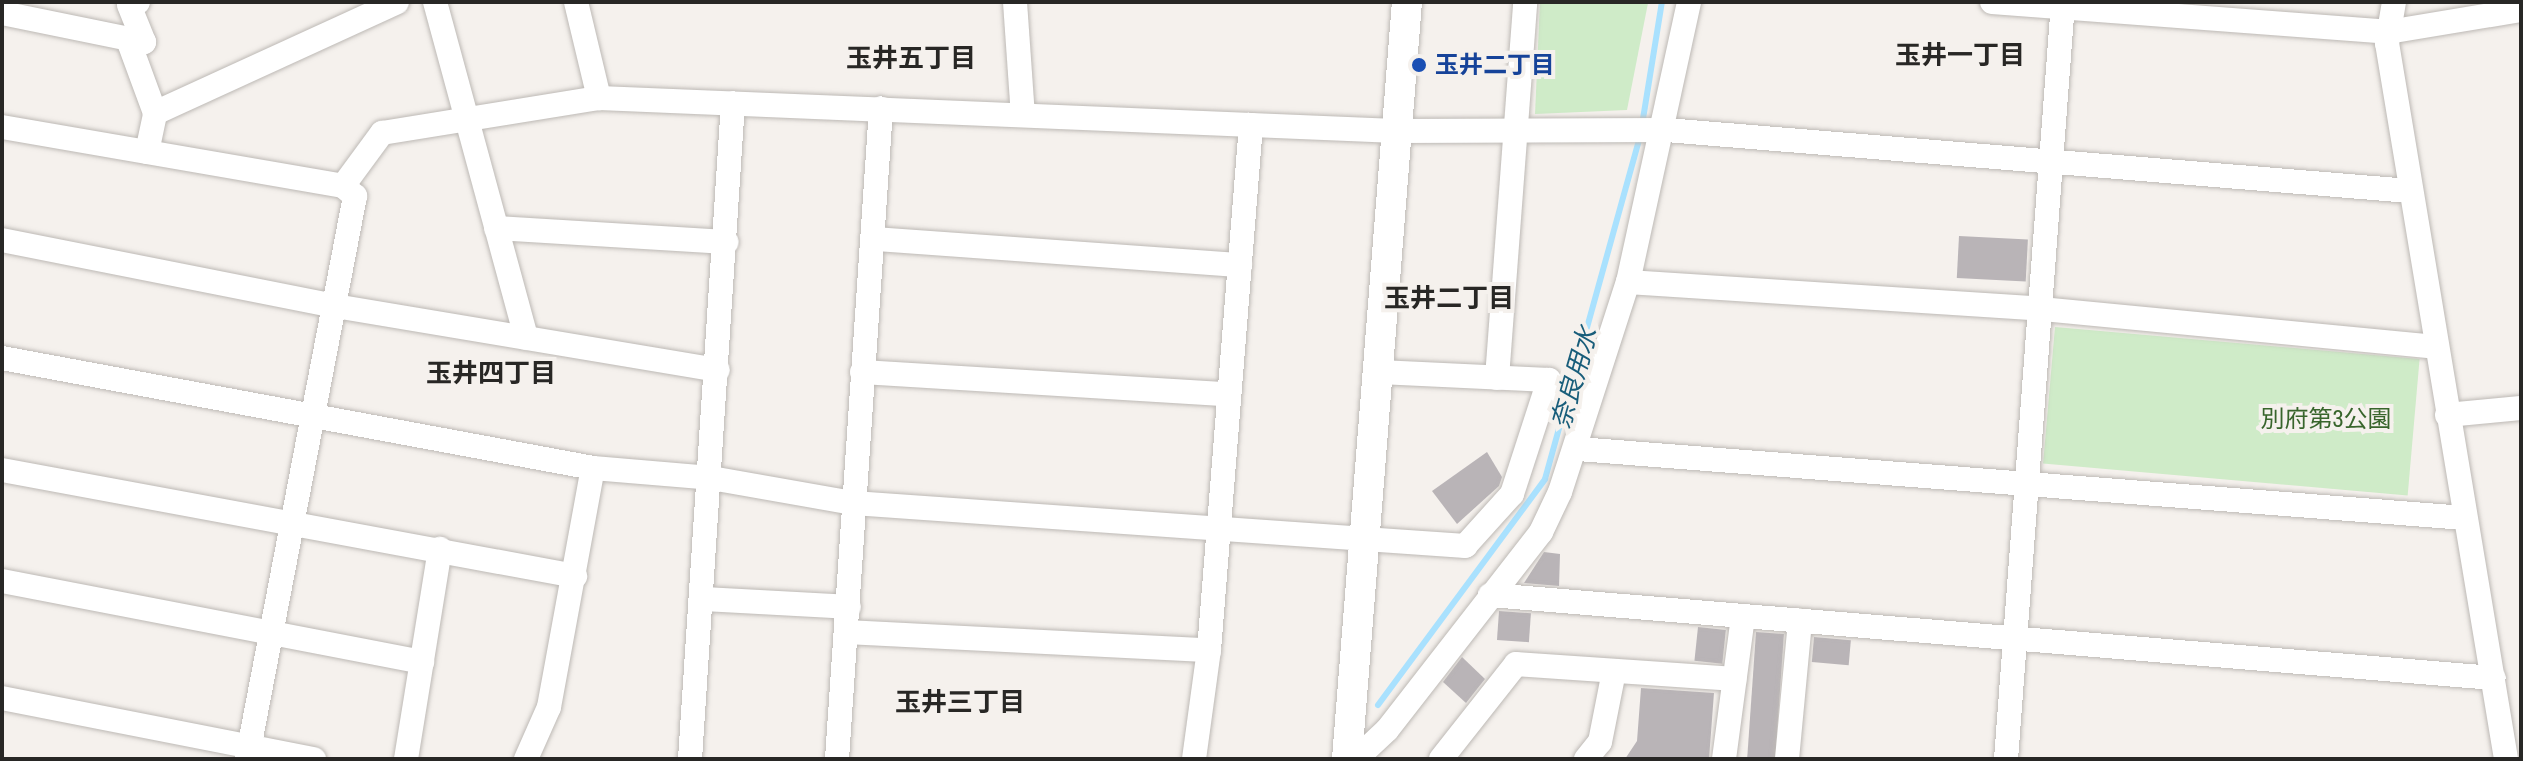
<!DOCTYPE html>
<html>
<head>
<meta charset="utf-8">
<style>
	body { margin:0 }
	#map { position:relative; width:2523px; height:761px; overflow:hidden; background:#f5f1ed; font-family:"Archivo Narrow","Noto Sans JP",sans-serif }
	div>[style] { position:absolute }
	.green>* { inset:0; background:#cfebc8; transform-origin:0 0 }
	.stream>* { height:6px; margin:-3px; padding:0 3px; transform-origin:3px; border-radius:3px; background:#a9e1fe }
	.building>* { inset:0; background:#b9b4b7; transform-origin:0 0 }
	.roads { filter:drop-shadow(0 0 2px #bdb9b5) drop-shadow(0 0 2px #bdb9b5) }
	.minor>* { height:24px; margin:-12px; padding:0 12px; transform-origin:12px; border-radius:12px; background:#fff }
	.tertiary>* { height:30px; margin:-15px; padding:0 15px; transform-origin:15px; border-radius:15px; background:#fff }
	.dots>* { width:22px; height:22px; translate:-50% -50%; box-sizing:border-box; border:4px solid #f5f1ed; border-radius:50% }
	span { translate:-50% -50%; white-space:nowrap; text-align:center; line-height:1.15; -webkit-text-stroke:8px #f5f1ed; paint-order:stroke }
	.transit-label { font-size:24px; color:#164399; font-weight:700 }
	.left { translate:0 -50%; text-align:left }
	.park-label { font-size:24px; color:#38652c }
	.neighbourhood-label { font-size:26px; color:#282725; font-weight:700 }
	.water-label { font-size:26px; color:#185d7a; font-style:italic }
	.frame { position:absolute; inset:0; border:4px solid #282725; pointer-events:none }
</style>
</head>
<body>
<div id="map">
	<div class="green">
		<div style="clip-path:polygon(1540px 2px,1648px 3px,1627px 110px,1535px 114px)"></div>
		<div style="left:2055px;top:327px;width:366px;height:137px;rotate:5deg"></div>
	</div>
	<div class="stream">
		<div style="left:1642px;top:125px;width:125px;rotate:-80.8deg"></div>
		<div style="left:1378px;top:705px;width:281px;rotate:-53.5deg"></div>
		<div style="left:1545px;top:479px;width:356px;rotate:-74.5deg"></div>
	</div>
	<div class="building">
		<div style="left:1959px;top:236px;width:69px;height:42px;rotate:3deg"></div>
		<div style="clip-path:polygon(1487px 452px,1502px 477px,1499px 486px,1457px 524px,1432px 491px)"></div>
		<div style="clip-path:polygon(1544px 552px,1560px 554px,1559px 586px,1524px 583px)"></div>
		<div style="left:1499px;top:611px;width:32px;height:29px;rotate:4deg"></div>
		<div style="left:1698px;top:627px;width:28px;height:34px;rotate:6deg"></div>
		<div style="left:1756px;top:632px;width:28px;height:127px;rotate:4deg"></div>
		<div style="left:1814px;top:637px;width:37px;height:25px;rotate:5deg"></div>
		<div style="clip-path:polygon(1462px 657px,1485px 679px,1466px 703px,1443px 682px)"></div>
		<div style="clip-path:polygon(1641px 688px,1714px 693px,1709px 759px,1625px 759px,1637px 741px)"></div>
	</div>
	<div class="roads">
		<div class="minor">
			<div style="left:138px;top:2px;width:9px;rotate:162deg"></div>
			<div style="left:129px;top:5px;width:40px;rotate:68deg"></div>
			<div style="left:144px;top:42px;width:14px;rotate:168deg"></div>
			<div style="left:130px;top:45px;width:72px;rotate:69.8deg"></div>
			<div style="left:435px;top:2px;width:348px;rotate:74.8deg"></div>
			<div style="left:576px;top:2px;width:99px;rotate:76.5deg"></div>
			<div style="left:1015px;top:2px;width:113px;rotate:86deg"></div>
			<div style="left:1992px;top:2px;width:397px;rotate:4.3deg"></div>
			<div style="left:2388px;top:32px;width:135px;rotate:-9.4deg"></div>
			<div style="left:2394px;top:2px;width:42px;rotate:99.7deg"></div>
			<div style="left:2387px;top:43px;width:726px;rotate:80.56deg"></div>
			<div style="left:2px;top:13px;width:145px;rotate:11.5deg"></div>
			<div style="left:2px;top:127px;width:346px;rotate:9.8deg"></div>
			<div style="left:343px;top:186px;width:16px;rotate:40deg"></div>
			<div style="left:355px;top:196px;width:573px;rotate:100.86deg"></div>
			<div style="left:147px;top:152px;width:40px;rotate:-78deg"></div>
			<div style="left:155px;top:113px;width:266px;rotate:-24.6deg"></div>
			<div style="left:343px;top:186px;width:66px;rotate:-53.7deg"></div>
			<div style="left:382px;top:133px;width:220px;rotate:-9.2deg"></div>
			<div style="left:599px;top:98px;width:800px;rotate:2.37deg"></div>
			<div style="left:1398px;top:131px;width:268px;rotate:-0.2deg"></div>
			<div style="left:1666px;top:130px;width:746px;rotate:4.69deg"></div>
			<div style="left:496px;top:228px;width:231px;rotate:3.5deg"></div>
			<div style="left:875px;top:239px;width:366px;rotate:4.1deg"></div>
			<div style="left:2px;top:240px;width:339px;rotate:11.2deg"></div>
			<div style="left:335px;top:306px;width:388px;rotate:9.5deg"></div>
			<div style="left:1628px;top:282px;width:415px;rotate:3.7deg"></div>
			<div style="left:2042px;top:309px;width:394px;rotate:5.5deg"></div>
			<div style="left:2px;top:358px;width:601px;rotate:10.54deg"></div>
			<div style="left:593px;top:468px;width:118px;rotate:4.8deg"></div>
			<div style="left:711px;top:478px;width:144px;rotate:10deg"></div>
			<div style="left:853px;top:503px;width:614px;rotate:4.02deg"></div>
			<div style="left:1465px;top:546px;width:70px;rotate:-47.9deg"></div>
			<div style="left:1512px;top:494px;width:120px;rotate:-72deg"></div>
			<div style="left:1549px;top:380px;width:170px;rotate:-177.3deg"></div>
			<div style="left:862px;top:372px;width:365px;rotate:3.5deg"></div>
			<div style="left:1497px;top:378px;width:377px;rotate:-85.7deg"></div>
			<div style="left:2447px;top:415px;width:74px;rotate:-5.4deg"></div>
			<div style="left:1578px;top:449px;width:889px;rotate:4.45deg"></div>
			<div style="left:2px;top:470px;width:583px;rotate:10.48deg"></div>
			<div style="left:2px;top:581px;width:428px;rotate:10.9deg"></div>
			<div style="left:1490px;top:595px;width:1007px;rotate:4.73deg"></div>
			<div style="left:702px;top:599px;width:147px;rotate:3.1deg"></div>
			<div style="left:848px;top:632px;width:361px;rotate:2.9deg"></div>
			<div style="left:2px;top:698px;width:318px;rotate:11.1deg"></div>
			<div style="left:406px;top:759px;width:213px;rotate:-80.8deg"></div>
			<div style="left:526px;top:759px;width:57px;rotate:-66.1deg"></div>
			<div style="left:549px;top:707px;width:243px;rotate:-79.6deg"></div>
			<div style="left:690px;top:759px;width:657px;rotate:-86.25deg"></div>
			<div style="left:837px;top:759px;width:652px;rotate:-86.13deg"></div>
			<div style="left:1194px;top:759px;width:110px;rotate:-82.2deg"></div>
			<div style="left:1209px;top:650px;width:527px;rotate:-85.43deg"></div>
			<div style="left:1356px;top:759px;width:42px;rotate:-43.1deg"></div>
			<div style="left:1387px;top:730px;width:251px;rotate:-52.1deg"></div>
			<div style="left:1541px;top:532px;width:44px;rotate:-64.6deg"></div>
			<div style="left:1560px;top:492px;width:221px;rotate:-72.1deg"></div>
			<div style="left:1628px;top:282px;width:287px;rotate:-77.7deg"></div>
			<div style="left:1441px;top:759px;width:121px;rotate:-51.7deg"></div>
			<div style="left:1516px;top:664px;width:219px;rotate:3.9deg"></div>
			<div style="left:1586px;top:759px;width:22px;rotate:-51deg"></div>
			<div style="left:1600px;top:742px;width:72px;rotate:-78.8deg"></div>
			<div style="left:1724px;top:759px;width:144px;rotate:-82.4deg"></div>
			<div style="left:1787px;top:759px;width:139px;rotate:-84.6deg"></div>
			<div style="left:2006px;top:759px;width:759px;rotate:-85.69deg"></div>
		</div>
		<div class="tertiary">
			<div style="left:1347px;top:759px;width:759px;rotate:-85.47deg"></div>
		</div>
	</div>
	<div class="dots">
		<div style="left:1419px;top:65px;background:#1a4fb4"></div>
	</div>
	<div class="transit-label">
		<span class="left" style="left:1435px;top:65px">玉井二丁目</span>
	</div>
	<div class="park-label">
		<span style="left:2326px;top:419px">別府第3公園</span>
	</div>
	<div class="neighbourhood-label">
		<span style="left:1960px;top:55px">玉井一丁目</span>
		<span style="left:911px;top:58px">玉井五丁目</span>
		<span style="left:1449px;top:298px">玉井二丁目</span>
		<span style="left:491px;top:373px">玉井四丁目</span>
		<span style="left:960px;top:702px">玉井三丁目</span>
	</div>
	<div class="water-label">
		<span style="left:1574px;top:378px;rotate:-74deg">奈良用水</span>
	</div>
	<div class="frame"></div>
</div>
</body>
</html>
